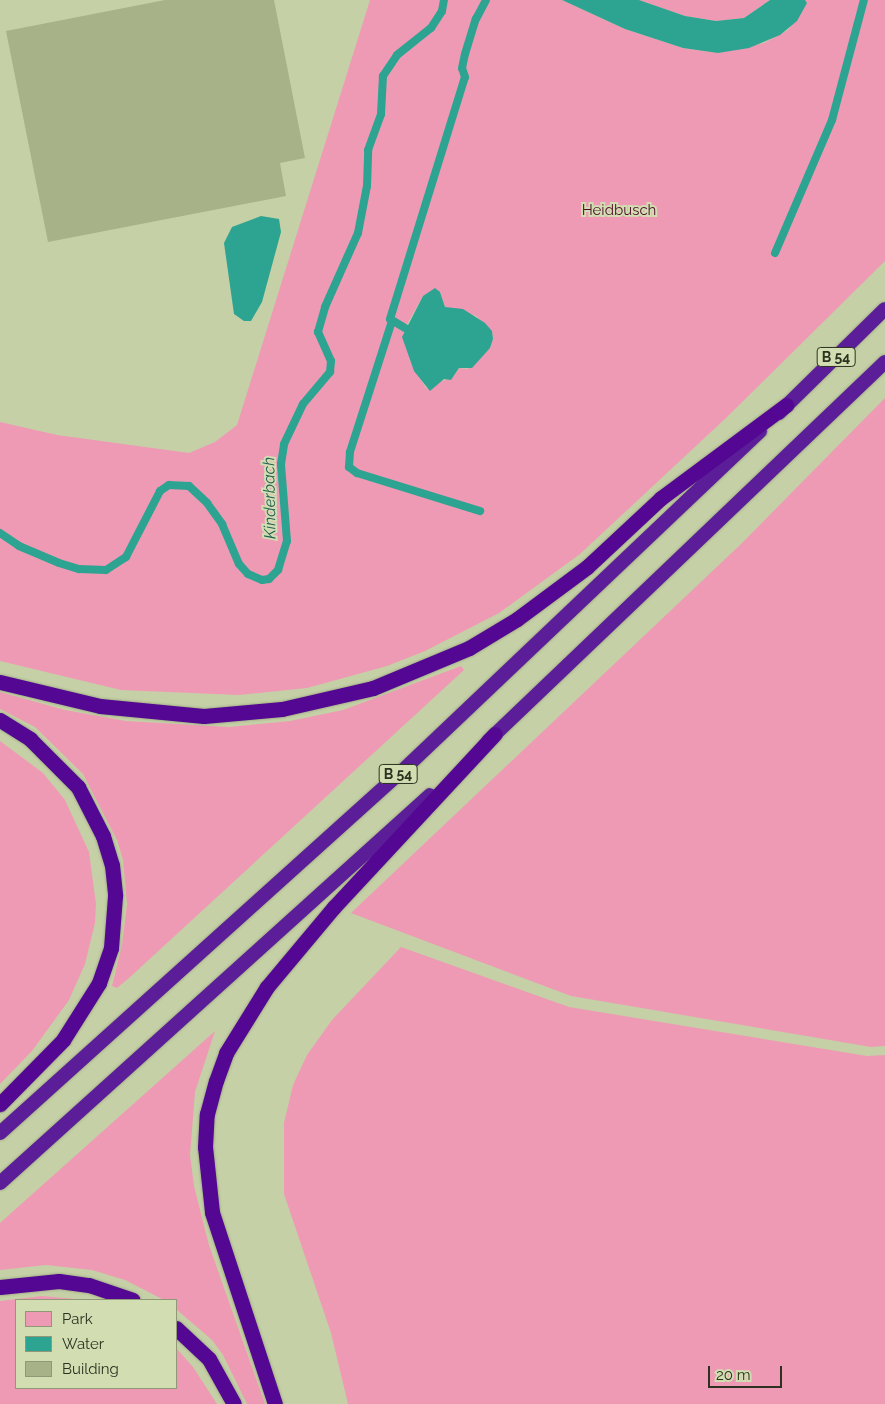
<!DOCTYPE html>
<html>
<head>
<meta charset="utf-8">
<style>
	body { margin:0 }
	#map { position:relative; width:885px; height:1404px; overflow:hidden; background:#c5d0a6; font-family:Raleway,sans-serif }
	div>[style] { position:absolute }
	.green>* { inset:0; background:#ee9ab4 }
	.water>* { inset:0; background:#2da491 }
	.stream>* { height:8px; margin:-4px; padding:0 4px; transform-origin:4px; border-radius:4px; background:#2da491 }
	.building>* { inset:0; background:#a7b289 }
	.roads { filter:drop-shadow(0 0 1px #a3ad89) drop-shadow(0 0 1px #a3ad89) }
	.trunk>* { height:14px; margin:-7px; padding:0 7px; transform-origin:7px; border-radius:7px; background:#5b1e98 }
	.motorway>* { height:15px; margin:-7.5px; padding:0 7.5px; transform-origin:7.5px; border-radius:7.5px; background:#530793 }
	span { translate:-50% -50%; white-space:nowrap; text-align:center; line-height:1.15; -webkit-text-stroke:4px #d2ddb2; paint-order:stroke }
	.shield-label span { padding:1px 4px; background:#d2ddb2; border:1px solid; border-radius:4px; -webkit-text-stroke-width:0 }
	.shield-label { font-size:14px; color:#2c3120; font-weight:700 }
	.park-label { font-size:15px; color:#50102b }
	.water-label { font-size:16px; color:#215e54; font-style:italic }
	.legend { position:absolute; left:15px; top:1299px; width:162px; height:90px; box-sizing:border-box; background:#d2ddb2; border:1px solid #909878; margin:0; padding:6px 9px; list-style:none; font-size:15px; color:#2c3120 }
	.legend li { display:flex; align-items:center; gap:10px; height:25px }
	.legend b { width:25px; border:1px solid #909878 }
	.scale { position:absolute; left:708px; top:1366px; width:74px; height:22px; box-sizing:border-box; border:2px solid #2c3120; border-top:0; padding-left:6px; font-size:15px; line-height:18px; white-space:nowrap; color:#2c3120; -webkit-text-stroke:4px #d2ddb2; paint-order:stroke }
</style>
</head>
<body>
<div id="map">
	<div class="green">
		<div style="clip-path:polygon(evenodd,370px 0,562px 0,625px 29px,683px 48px,718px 53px,764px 43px,788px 30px,807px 3px,805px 0,885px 0,885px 261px,726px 418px,580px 554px,499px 613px,425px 651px,387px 666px,307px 688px,238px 695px,121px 690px,0 661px,0 422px,57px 435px,189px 453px,215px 442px,237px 425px,370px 0,440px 292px,445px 307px,476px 316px,492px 331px,493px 339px,490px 348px,467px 369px,459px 368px,454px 376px,426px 388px,410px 361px,405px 328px,423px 296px,440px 292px)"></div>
		<div style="clip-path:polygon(639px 0,770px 0,744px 18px,716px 21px,685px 16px)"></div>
		<div style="clip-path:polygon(885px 398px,885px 1046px,871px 1047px,571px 996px,351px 913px,740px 545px)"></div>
		<div style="clip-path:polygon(461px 666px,464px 670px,129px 978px,117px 988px,112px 986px,122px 945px,127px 904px,123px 860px,117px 840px,83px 774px,35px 727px,0 709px,0 692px,65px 710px,126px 721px,229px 727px,290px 721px,343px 710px)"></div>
		<div style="clip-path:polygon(0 741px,43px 773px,65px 800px,89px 852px,96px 904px,95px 923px,85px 964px,69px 1000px,32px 1051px,0 1084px)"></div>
		<div style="clip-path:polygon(401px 947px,569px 1007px,867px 1056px,885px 1055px,885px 1404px,348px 1404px,331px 1333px,284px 1194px,284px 1123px,293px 1085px,307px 1055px,332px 1020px)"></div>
		<div style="clip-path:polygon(215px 1031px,195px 1092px,190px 1155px,194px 1186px,209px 1245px,265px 1404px,247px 1404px,223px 1355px,212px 1340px,176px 1309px,176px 1300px,164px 1300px,125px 1280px,92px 1270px,46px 1265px,0 1270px,0 1223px)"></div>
		<div style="clip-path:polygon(42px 1296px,86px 1300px,16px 1300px,16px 1388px,176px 1388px,176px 1348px,193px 1367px,217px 1404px,0 1404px,0 1301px)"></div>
	</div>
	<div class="water">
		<div style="clip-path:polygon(562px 0,639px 0,685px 16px,716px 21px,744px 18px,770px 0,805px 0,807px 3px,797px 21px,780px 35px,749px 48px,718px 53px,683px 48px,625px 29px)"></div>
		<div style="clip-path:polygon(261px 216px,279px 219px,281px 232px,262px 302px,251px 321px,244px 321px,234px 314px,224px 243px,232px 227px)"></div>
		<div style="clip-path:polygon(435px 288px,440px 292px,445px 307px,463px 309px,485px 323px,492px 331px,493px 339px,490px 348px,472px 368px,459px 368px,451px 380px,444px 379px,430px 391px,414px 371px,402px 337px,423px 296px)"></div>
	</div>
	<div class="stream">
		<div style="left:775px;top:253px;width:145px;rotate:-66.8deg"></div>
		<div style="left:832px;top:120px;width:124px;rotate:-75.1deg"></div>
		<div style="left:392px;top:321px;width:138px;rotate:107.8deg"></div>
		<div style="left:350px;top:452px;width:15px;rotate:94deg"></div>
		<div style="left:349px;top:467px;width:10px;rotate:37deg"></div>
		<div style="left:357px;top:473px;width:129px;rotate:17.2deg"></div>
		<div style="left:405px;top:328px;width:17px;rotate:-149deg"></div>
		<div style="left:390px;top:319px;width:253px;rotate:-72.8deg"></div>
		<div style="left:465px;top:77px;width:9px;rotate:-108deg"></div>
		<div style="left:462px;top:68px;width:14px;rotate:-78deg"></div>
		<div style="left:465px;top:54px;width:37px;rotate:-73deg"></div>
		<div style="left:476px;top:19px;width:21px;rotate:-62deg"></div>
		<div style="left:0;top:533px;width:23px;rotate:34deg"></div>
		<div style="left:19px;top:546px;width:43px;rotate:23deg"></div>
		<div style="left:59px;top:563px;width:21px;rotate:17deg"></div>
		<div style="left:79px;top:569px;width:27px;rotate:2deg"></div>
		<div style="left:106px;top:570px;width:24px;rotate:-33deg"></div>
		<div style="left:126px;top:557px;width:74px;rotate:-62.7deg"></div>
		<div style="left:160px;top:491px;width:11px;rotate:-34deg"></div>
		<div style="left:169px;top:485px;width:20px;rotate:3deg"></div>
		<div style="left:189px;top:486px;width:25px;rotate:43deg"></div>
		<div style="left:207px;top:503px;width:26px;rotate:54deg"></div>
		<div style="left:222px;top:524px;width:43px;rotate:67deg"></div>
		<div style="left:239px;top:564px;width:13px;rotate:48deg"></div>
		<div style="left:248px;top:574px;width:15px;rotate:23deg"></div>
		<div style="left:262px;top:580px;width:7px;rotate:-8deg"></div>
		<div style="left:269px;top:579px;width:13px;rotate:-45deg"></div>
		<div style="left:278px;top:570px;width:30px;rotate:-73deg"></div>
		<div style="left:287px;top:541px;width:77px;rotate:-94.5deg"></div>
		<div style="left:281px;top:464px;width:20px;rotate:-81deg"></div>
		<div style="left:284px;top:444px;width:44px;rotate:-64.6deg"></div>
		<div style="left:303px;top:404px;width:42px;rotate:-49.8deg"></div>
		<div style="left:330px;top:372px;width:11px;rotate:-85deg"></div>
		<div style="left:331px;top:361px;width:32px;rotate:-114deg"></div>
		<div style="left:318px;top:332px;width:26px;rotate:-74deg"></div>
		<div style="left:325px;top:307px;width:81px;rotate:-66deg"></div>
		<div style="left:358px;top:233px;width:48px;rotate:-79.2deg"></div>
		<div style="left:367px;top:186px;width:36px;rotate:-88deg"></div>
		<div style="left:368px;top:150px;width:38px;rotate:-70deg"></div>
		<div style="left:381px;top:114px;width:38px;rotate:-87deg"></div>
		<div style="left:383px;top:76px;width:25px;rotate:-56deg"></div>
		<div style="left:397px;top:55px;width:43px;rotate:-38.5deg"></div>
		<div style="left:431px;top:28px;width:20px;rotate:-57deg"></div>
		<div style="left:442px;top:11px;width:11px;rotate:-80deg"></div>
	</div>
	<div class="building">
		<div style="clip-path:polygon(165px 0,274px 0,305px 158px,280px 163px,286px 196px,48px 242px,6px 31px)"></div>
	</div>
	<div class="roads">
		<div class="trunk">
			<div style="left:779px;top:413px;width:148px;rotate:-44.5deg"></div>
			<div style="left:488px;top:741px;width:549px;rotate:-43.67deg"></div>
			<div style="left:0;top:1133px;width:540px;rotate:-42deg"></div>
			<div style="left:401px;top:772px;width:495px;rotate:-43.5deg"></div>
			<div style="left:0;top:1183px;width:579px;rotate:-42.06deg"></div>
		</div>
		<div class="motorway">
			<div style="left:0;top:682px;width:103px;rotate:13.5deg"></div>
			<div style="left:100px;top:706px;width:104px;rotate:5.5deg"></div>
			<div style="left:204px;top:716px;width:78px;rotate:-5.1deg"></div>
			<div style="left:282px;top:709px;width:93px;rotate:-13deg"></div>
			<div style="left:373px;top:688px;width:104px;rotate:-22.6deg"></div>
			<div style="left:469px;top:648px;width:56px;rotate:-31.1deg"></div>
			<div style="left:517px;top:619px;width:87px;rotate:-36.6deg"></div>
			<div style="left:587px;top:567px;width:101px;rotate:-43deg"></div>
			<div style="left:661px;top:498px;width:156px;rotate:-36.6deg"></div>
			<div style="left:0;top:720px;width:36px;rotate:32deg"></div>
			<div style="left:30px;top:739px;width:68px;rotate:45deg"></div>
			<div style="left:78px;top:787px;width:55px;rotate:63deg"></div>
			<div style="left:103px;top:836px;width:30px;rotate:73deg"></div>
			<div style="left:112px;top:865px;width:31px;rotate:84deg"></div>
			<div style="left:115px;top:896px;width:52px;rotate:94.4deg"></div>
			<div style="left:111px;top:948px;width:37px;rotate:109deg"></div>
			<div style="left:99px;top:983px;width:67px;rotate:122.3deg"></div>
			<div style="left:63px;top:1040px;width:90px;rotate:134.5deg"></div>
			<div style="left:0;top:1287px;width:59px;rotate:-5.8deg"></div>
			<div style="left:59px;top:1281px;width:30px;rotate:8deg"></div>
			<div style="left:89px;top:1285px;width:46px;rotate:18.8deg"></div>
			<div style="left:176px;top:1328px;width:45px;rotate:43.2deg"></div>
			<div style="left:209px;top:1359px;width:51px;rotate:60.9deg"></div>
			<div style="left:275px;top:1404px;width:202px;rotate:-108.2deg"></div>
			<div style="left:212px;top:1212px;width:65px;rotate:-96.1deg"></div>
			<div style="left:205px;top:1147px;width:33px;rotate:-87deg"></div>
			<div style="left:207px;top:1114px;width:34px;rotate:-75deg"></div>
			<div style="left:216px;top:1081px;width:30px;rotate:-70deg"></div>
			<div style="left:226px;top:1053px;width:78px;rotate:-58.2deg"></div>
			<div style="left:267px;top:987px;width:104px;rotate:-50.1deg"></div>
			<div style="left:334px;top:907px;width:236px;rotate:-47.1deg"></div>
		</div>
	</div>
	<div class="shield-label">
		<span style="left:836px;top:357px">B 54</span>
		<span style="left:398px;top:774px">B 54</span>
	</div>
	<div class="park-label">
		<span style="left:619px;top:211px">Heidbusch</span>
	</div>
	<div class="water-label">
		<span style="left:270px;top:498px;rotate:-91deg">Kinderbach</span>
	</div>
	<ul class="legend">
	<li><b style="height:14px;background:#ee9ab4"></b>Park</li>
	<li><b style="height:14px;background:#2da491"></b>Water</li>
	<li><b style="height:14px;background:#a7b289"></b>Building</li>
	</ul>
	<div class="scale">20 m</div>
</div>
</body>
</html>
